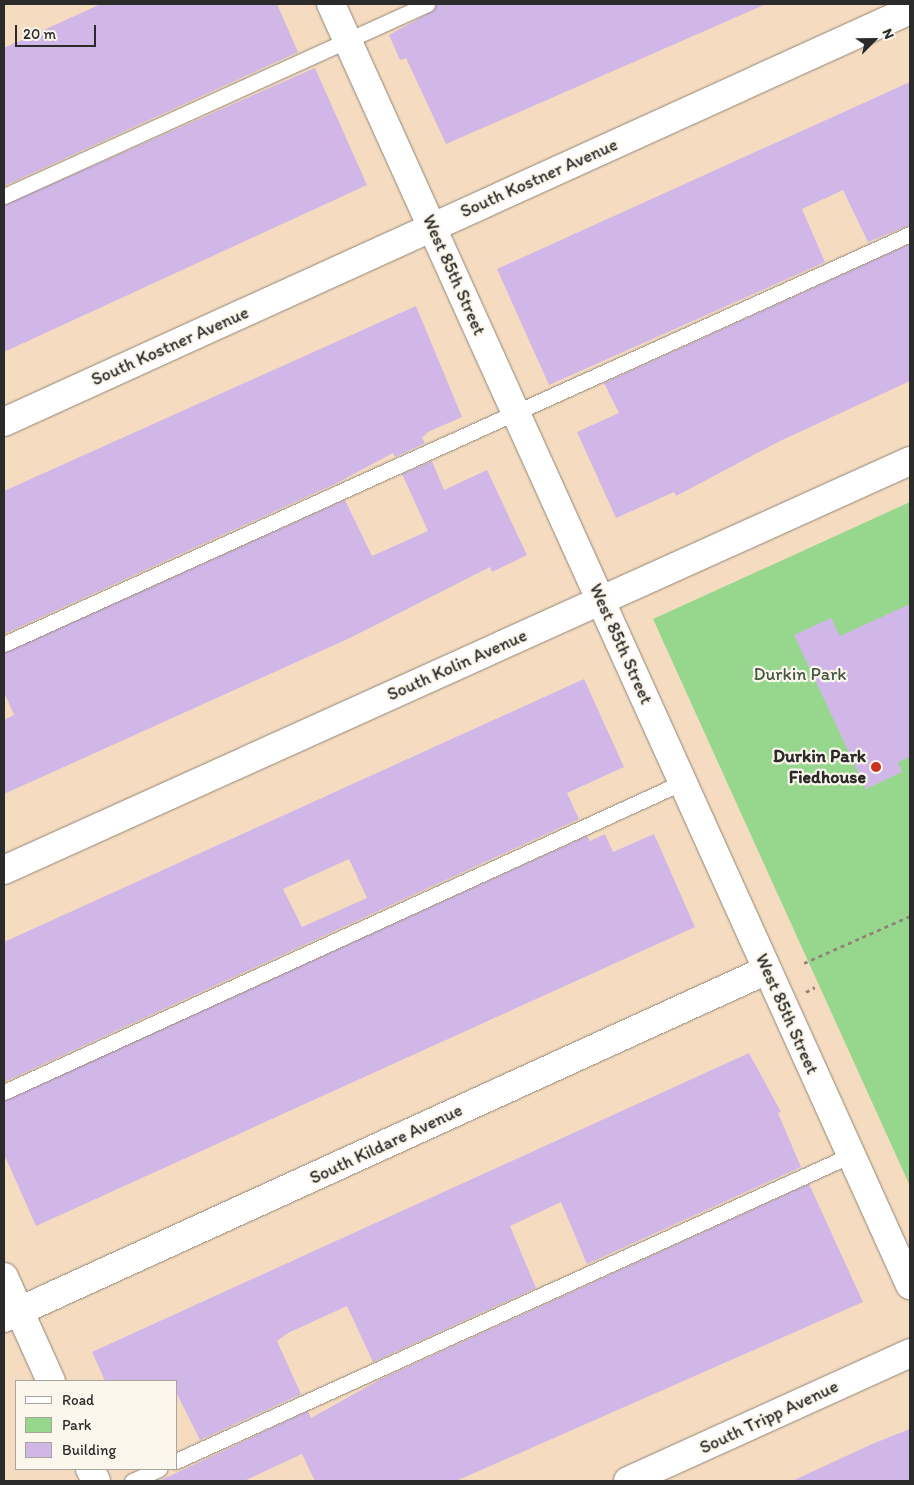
<!DOCTYPE html>
<html>
<head>
<meta charset="utf-8">
<style>
	body { margin:0 }
	#map { position:relative; width:914px; height:1485px; overflow:hidden; background:#f5dcc0; font-family:Itim,sans-serif }
	div>[style] { position:absolute }
	.green>* { inset:0; background:#97d78d }
	.building>* { inset:0; background:#d1b7e7 }
	.path>* { height:3px; margin-top:-1.5px; transform-origin:0; background:repeating-linear-gradient(90deg,#908476 0 4px,transparent 0 8px) }
	.roads { filter:drop-shadow(0 0 1px #908476) drop-shadow(0 0 1px #908476) }
	.lane>* { height:15px; margin:-7.5px; padding:0 7.5px; transform-origin:7.5px; border-radius:7.5px; background:#fff }
	.street>* { height:28px; margin:-14px; padding:0 14px; transform-origin:14px; border-radius:14px; background:#fff }
	.dots>* { width:14px; height:14px; translate:-50% -50%; box-sizing:border-box; border:2px solid #fbf7ec; border-radius:50% }
	span { translate:-50% -50%; white-space:nowrap; text-align:center; line-height:1.15; -webkit-text-stroke:4.5px #fbf7ec; paint-order:stroke }
	.street-label { font-size:18px; color:#2b2b2b }
	.park-label { font-size:18px; color:#465644 }
	.poi-label { font-size:18px; color:#2b2b2b; font-weight:700 }
	.right { translate:-100% -50%; text-align:right }
	.frame { position:absolute; inset:0; border:5px solid #2b2b2b; pointer-events:none }
	.legend { position:absolute; left:15px; top:1380px; width:162px; height:90px; box-sizing:border-box; background:#fbf7ec; border:1px solid #a8a59f; margin:0; padding:6px 9px; list-style:none; font-size:15px; color:#2b2b2b }
	.legend li { display:flex; align-items:center; gap:10px; height:25px }
	.legend b { width:25px; border:1px solid #a8a59f }
	.north { position:absolute; left:849px; top:15px; width:50px; height:50px; -webkit-text-stroke:4px #fbf7ec; paint-order:stroke; rotate:67deg; font-size:14px; font-weight:700; line-height:20px; text-align:center; color:#2b2b2b }
	.north::after { content:''; display:block; margin:auto; width:18px; height:22px; background:#2b2b2b; clip-path:polygon(50% 0,100% 100%,50% 72%,0 100%) }
	.scale { position:absolute; left:15px; top:25px; width:81px; height:22px; box-sizing:border-box; border:2px solid #2b2b2b; border-top:0; padding-left:6px; font-size:15px; line-height:18px; white-space:nowrap; color:#2b2b2b; -webkit-text-stroke:4px #fbf7ec; paint-order:stroke }
</style>
</head>
<body>
<div id="map">
	<div class="green">
		<div style="clip-path:polygon(910px 502px,910px 1186px,653px 619px)"></div>
	</div>
	<div class="building">
		<div style="clip-path:polygon(101px 4px,277px 4px,298px 52px,4px 186px,4px 48px)"></div>
		<div style="clip-path:polygon(436px 4px,766px 4px,446px 144px,406px 58px,400px 60px,389px 35px,431px 12px)"></div>
		<div style="clip-path:polygon(315px 68px,367px 185px,4px 352px,4px 205px)"></div>
		<div style="clip-path:polygon(910px 82px,910px 225px,868px 242px,843px 190px,802px 209px,825px 262px,549px 385px,497px 269px)"></div>
		<div style="clip-path:polygon(910px 244px,910px 381px,780px 441px,676px 496px,674px 492px,616px 518px,577px 432px,619px 413px,604px 383px)"></div>
		<div style="clip-path:polygon(416px 306px,462px 417px,428px 432px,422px 438px,425px 443px,395px 457px,393px 453px,337px 483px,4px 634px,4px 491px)"></div>
		<div style="clip-path:polygon(432px 461px,444px 490px,487px 470px,527px 555px,492px 572px,490px 567px,352px 637px,4px 794px,4px 720px,14px 715px,4px 692px,4px 653px,345px 500px,372px 556px,428px 531px,402px 474px)"></div>
		<div style="clip-path:polygon(910px 604px,910px 757px,898px 762px,902px 772px,866px 789px,794px 635px,831px 618px,840px 636px)"></div>
		<div style="clip-path:polygon(evenodd,584px 679px,624px 767px,567px 793px,579px 819px,4px 1082px,4px 942px,584px 679px,349px 859px,367px 898px,302px 927px,283px 889px,349px 859px)"></div>
		<div style="clip-path:polygon(605px 834px,613px 852px,654px 834px,695px 927px,36px 1226px,4px 1154px,4px 1101px,587px 836px,590px 841px)"></div>
		<div style="clip-path:polygon(749px 1053px,781px 1112px,778px 1113px,801px 1167px,587px 1264px,561px 1202px,510px 1226px,536px 1288px,373px 1362px,347px 1306px,288px 1333px,277px 1341px,301px 1394px,200px 1440px,176px 1392px,176px 1381px,105px 1381px,92px 1352px)"></div>
		<div style="clip-path:polygon(809px 1184px,863px 1302px,456px 1481px,315px 1481px,302px 1454px,244px 1481px,159px 1481px,308px 1411px,311px 1418px,381px 1379px)"></div>
		<div style="clip-path:polygon(910px 1429px,910px 1481px,792px 1481px,872px 1444px)"></div>
	</div>
	<div class="path">
		<div style="left:804px;top:963px;width:116px;rotate:-23.9deg"></div>
		<div style="left:806px;top:992px;width:10px;rotate:-29deg"></div>
	</div>
	<div class="roads">
		<div class="lane">
			<div style="left:4px;top:196px;width:465px;rotate:-24.4deg"></div>
			<div style="left:4px;top:644px;width:994px;rotate:-24.35deg"></div>
			<div style="left:4px;top:1092px;width:746px;rotate:-24.54deg"></div>
			<div style="left:176px;top:1461px;width:741px;rotate:-24.39deg"></div>
			<div style="left:132px;top:1481px;width:30px;rotate:-24deg"></div>
		</div>
		<div class="street">
			<div style="left:331px;top:4px;width:1406px;rotate:65.68deg"></div>
			<div style="left:4px;top:422px;width:995px;rotate:-24.45deg"></div>
			<div style="left:4px;top:870px;width:994px;rotate:-24.3deg"></div>
			<div style="left:4px;top:1277px;width:114px;rotate:65.7deg"></div>
			<div style="left:4px;top:1318px;width:839px;rotate:-24.52deg"></div>
			<div style="left:90px;top:1469px;width:13px;rotate:63deg"></div>
			<div style="left:628px;top:1481px;width:310px;rotate:-24.4deg"></div>
		</div>
	</div>
	<div class="dots">
		<div style="left:876px;top:767px;background:#c8321e"></div>
	</div>
	<div class="street-label">
		<span style="left:539px;top:178px;rotate:-24deg">South Kostner Avenue</span>
		<span style="left:454px;top:275px;rotate:66deg">West 85th Street</span>
		<span style="left:170px;top:346px;rotate:-24deg">South Kostner Avenue</span>
		<span style="left:621px;top:644px;rotate:66deg">West 85th Street</span>
		<span style="left:457px;top:665px;rotate:-24deg">South Kolin Avenue</span>
		<span style="left:787px;top:1014px;rotate:66deg">West 85th Street</span>
		<span style="left:386px;top:1144px;rotate:-25deg">South Kildare Avenue</span>
		<span style="left:769px;top:1417px;rotate:-25deg">South Tripp Avenue</span>
	</div>
	<div class="park-label">
		<span style="left:800px;top:674px">Durkin Park</span>
	</div>
	<div class="poi-label">
		<span class="right" style="left:866px;top:767px">Durkin Park<br>Fiedhouse</span>
	</div>
	<div class="frame"></div>
	<ul class="legend">
	<li><b style="height:6px;background:#fff"></b>Road</li>
	<li><b style="height:14px;background:#97d78d"></b>Park</li>
	<li><b style="height:14px;background:#d1b7e7"></b>Building</li>
	</ul>
	<div class="north">N</div>
	<div class="scale">20 m</div>
</div>
</body>
</html>
